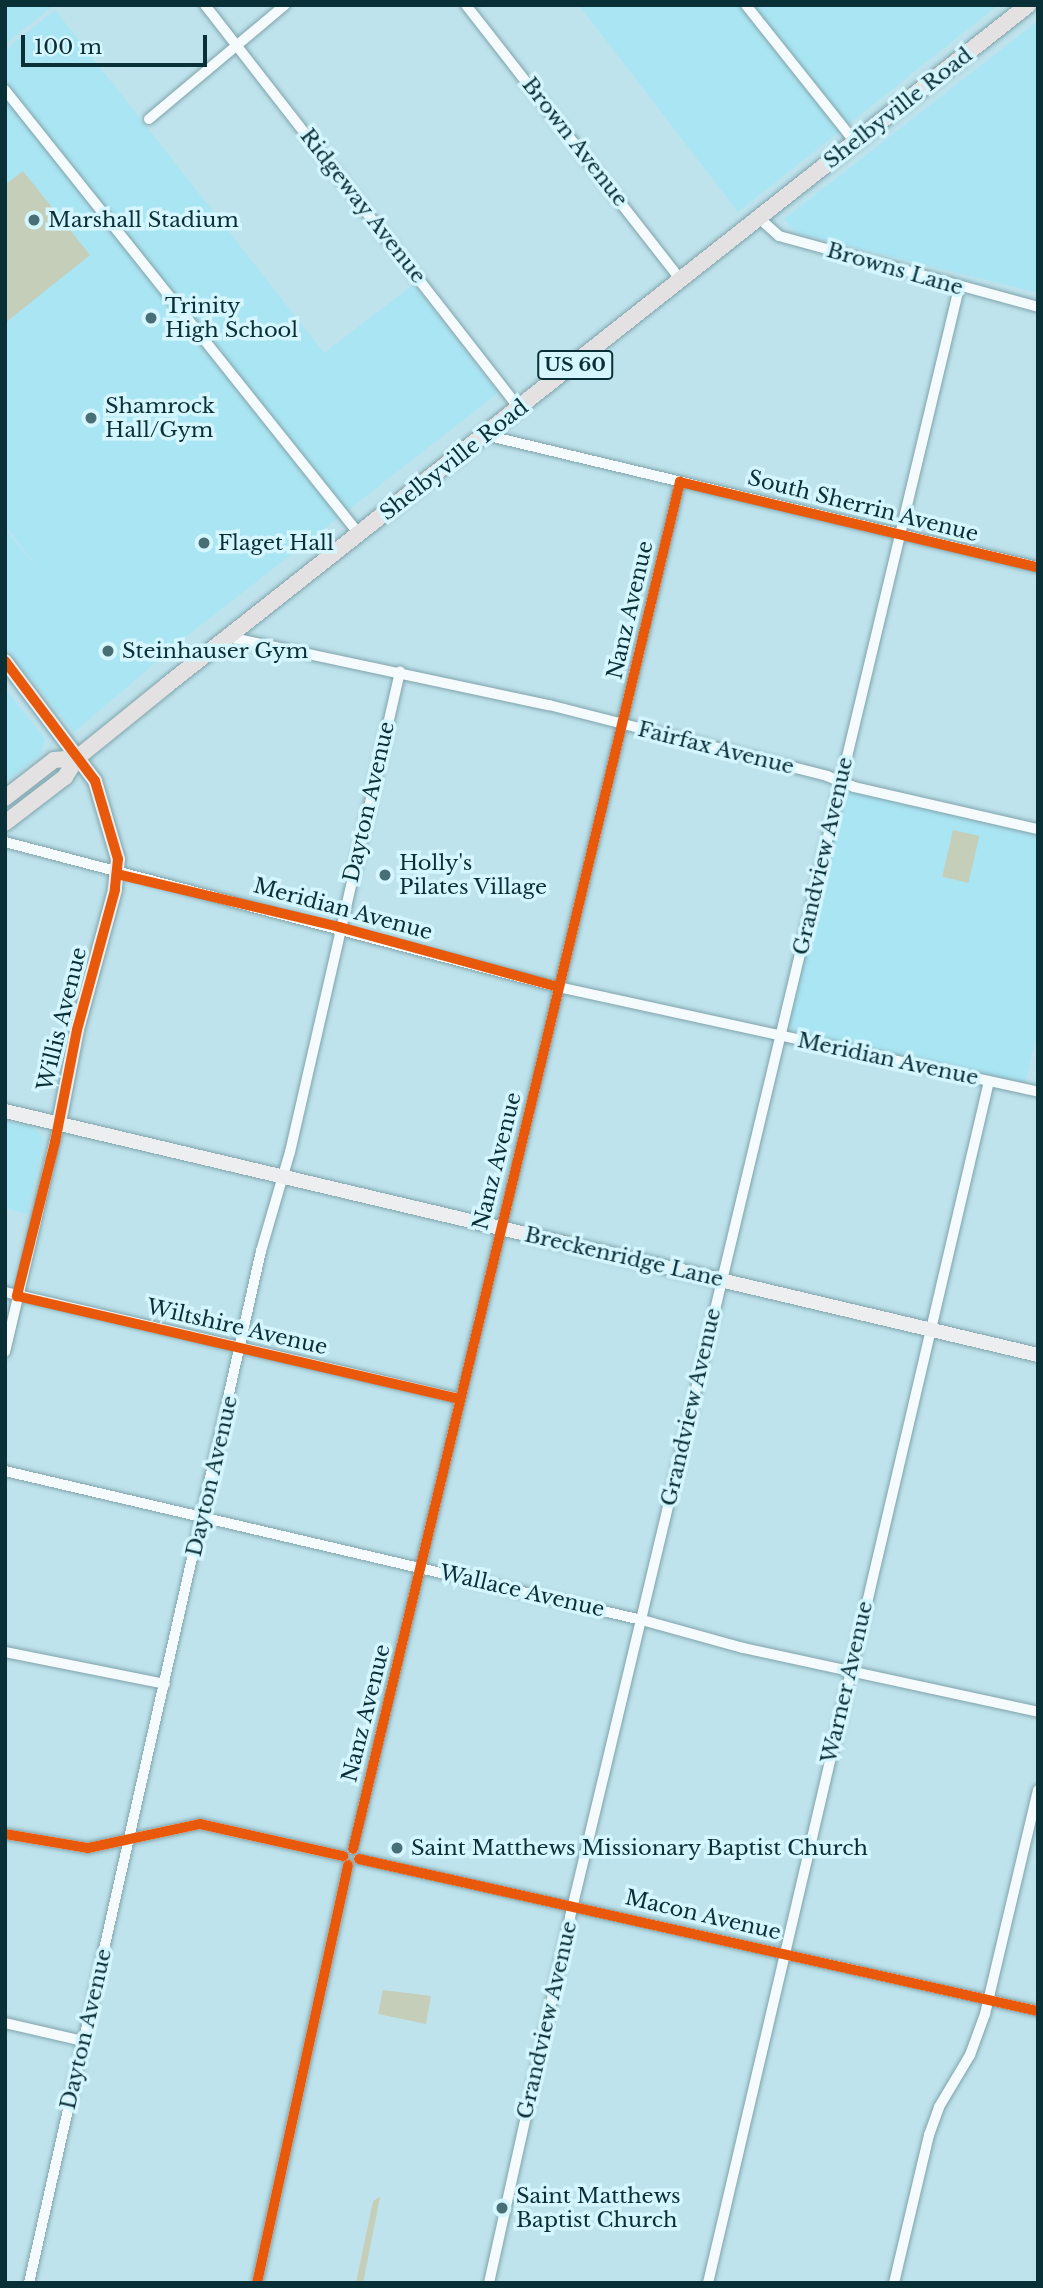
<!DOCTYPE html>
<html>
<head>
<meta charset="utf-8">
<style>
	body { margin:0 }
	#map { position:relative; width:1043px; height:2288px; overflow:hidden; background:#bee3ec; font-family:"Libre Baskerville",serif }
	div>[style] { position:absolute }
	.built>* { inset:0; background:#aae5f3 }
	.green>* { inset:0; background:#c5ceb8; transform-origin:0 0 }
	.roads { filter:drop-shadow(0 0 2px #80a3ab) drop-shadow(0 0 2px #80a3ab) }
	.street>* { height:10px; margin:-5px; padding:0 5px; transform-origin:5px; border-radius:5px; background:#f5fbfc }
	.secondary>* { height:14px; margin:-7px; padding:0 7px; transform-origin:7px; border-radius:7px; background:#edeeef }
	.primary>* { height:16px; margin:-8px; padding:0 8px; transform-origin:8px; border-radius:8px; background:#e3e1e1 }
	.cycleway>* { height:10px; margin:-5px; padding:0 5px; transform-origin:5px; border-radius:5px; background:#e8590c }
	.dots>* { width:19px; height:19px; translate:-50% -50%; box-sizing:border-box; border:4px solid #d5f6fe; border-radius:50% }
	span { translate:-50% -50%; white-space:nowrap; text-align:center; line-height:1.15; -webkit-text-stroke:7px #d5f6fe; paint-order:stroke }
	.shield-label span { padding:2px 5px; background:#d5f6fe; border:2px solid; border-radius:5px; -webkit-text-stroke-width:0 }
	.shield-label { font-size:19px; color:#092f37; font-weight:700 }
	.street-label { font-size:21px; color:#092f37 }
	.poi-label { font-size:21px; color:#092f37 }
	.left { translate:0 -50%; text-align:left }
	.frame { position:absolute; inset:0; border:7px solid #092f37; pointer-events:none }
	.scale { position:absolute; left:21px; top:35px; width:186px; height:32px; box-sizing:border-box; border:4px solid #092f37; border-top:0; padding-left:9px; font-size:21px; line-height:24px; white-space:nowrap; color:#092f37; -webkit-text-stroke:5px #d5f6fe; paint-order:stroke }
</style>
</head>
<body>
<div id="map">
	<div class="built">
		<div style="clip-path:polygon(5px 5px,54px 5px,5px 44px)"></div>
		<div style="clip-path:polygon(579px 5px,998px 5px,738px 212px)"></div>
		<div style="clip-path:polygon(55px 10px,324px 353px,414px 284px,498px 393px,188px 635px,74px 732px,5px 647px,5px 529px,49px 582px,5px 526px,5px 50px)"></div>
		<div style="clip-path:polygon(1038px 21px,1038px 293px,797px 233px,784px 219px)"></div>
		<div style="clip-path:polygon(5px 688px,45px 739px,41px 754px,5px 782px)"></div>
		<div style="clip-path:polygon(852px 791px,1038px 834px,1038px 1030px,1025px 1083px,793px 1032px,789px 1021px,842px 799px)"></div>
		<div style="clip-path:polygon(5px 1121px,33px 1127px,44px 1139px,27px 1214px,5px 1208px)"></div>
	</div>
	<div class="green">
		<div style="clip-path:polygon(23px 171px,90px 255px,5px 323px,5px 185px)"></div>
		<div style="left:953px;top:830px;width:27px;height:48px;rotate:13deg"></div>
		<div style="clip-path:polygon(383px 1990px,431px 1996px,426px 2024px,378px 2014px)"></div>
		<div style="clip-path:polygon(380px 2197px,363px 2283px,356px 2283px,373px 2201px)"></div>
	</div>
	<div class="roads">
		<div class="street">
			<div style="left:205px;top:5px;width:511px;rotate:52.08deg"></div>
			<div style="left:466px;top:5px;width:349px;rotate:52deg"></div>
			<div style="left:746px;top:5px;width:175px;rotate:51.5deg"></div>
			<div style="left:5px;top:90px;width:568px;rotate:51.43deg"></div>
			<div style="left:149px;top:119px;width:177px;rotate:-40deg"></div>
			<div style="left:759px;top:218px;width:27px;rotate:42deg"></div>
			<div style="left:779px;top:236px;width:269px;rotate:15.3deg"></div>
			<div style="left:485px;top:435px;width:569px;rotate:13.43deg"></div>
			<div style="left:228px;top:637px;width:328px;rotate:12deg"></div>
			<div style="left:549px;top:705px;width:287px;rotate:14.3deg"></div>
			<div style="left:827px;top:776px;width:29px;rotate:22deg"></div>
			<div style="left:854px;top:787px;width:189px;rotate:12.9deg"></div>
			<div style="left:5px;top:842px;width:572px;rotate:14.69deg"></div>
			<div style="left:558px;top:987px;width:491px;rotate:12.3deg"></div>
			<div style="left:5px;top:1292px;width:467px;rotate:13.2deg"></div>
			<div style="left:5px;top:1352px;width:235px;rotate:-76.7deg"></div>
			<div style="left:5px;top:1471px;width:654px;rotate:13.17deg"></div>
			<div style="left:642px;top:1620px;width:105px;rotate:15.5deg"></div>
			<div style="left:743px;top:1648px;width:302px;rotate:12.2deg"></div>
			<div style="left:5px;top:1652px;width:163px;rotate:11.3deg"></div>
			<div style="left:5px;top:1834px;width:84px;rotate:9.6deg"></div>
			<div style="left:88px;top:1848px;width:115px;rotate:-12.1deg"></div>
			<div style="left:200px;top:1824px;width:147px;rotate:12.6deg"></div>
			<div style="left:353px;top:1849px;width:1406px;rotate:-76.55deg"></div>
			<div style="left:359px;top:1859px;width:696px;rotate:12.62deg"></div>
			<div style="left:5px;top:2023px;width:80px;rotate:13deg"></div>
			<div style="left:29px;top:2283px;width:1058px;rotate:-77.33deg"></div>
			<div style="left:261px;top:1251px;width:103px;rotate:-73.7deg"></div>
			<div style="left:290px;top:1152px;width:493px;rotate:-77.1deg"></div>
			<div style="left:257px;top:2283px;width:428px;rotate:-77.7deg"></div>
			<div style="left:489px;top:2283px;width:375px;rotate:-77.5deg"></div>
			<div style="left:570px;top:1917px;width:1675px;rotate:-76.57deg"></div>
			<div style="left:708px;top:2283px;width:1234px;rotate:-76.84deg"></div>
			<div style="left:894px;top:2283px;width:152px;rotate:-76.7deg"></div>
			<div style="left:929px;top:2135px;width:30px;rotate:-70deg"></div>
			<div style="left:939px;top:2107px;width:61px;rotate:-59.2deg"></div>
			<div style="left:970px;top:2055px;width:44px;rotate:-69.9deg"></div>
			<div style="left:985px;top:2014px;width:230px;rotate:-76.7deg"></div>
		</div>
		<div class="secondary">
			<div style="left:5px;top:661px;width:150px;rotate:53.1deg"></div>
			<div style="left:95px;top:781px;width:81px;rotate:73.6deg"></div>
			<div style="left:118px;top:859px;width:31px;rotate:96deg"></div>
			<div style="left:115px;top:890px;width:145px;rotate:105.2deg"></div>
			<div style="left:77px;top:1030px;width:95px;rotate:101deg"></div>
			<div style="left:5px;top:1111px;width:1061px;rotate:13.29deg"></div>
		</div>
		<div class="primary">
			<div style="left:5px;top:798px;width:62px;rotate:-37.8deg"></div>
			<div style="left:54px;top:760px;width:23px;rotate:-5deg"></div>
			<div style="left:5px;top:823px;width:76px;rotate:-37.5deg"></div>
			<div style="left:65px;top:777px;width:22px;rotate:-58deg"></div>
			<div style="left:77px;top:758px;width:116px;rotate:-39deg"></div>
			<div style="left:167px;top:685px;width:1097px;rotate:-38.3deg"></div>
		</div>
	</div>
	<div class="cycleway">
		<div style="left:5px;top:661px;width:150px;rotate:53.1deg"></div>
		<div style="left:95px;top:781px;width:81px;rotate:73.6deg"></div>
		<div style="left:118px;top:859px;width:31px;rotate:96deg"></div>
		<div style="left:115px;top:890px;width:145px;rotate:105.2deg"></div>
		<div style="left:77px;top:1030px;width:114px;rotate:101.1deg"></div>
		<div style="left:55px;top:1142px;width:159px;rotate:103.9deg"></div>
		<div style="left:17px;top:1296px;width:455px;rotate:13.1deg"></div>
		<div style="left:117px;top:874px;width:228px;rotate:13.4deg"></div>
		<div style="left:339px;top:927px;width:227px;rotate:15.3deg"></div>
		<div style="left:5px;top:1834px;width:84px;rotate:9.6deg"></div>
		<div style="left:88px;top:1848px;width:115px;rotate:-12.1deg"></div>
		<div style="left:200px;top:1824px;width:147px;rotate:12.6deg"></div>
		<div style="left:353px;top:1849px;width:1406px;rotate:-76.55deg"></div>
		<div style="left:680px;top:482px;width:368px;rotate:13.4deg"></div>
		<div style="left:359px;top:1859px;width:696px;rotate:12.62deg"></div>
		<div style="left:257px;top:2283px;width:428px;rotate:-77.7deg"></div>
	</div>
	<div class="dots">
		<div style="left:34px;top:220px;background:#486e76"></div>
		<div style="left:151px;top:318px;background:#486e76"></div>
		<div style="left:91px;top:418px;background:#486e76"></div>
		<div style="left:204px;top:543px;background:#486e76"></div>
		<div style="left:108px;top:651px;background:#486e76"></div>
		<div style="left:385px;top:875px;background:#486e76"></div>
		<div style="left:397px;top:1848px;background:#486e76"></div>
		<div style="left:502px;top:2208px;background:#486e76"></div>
	</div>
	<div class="shield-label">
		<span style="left:575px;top:365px">US 60</span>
	</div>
	<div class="street-label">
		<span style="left:898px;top:108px;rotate:-38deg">Shelbyville Road</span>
		<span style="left:575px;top:142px;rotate:52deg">Brown Avenue</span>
		<span style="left:363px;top:206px;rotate:52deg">Ridgeway Avenue</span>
		<span style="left:895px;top:269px;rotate:16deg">Browns Lane</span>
		<span style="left:454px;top:460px;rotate:-38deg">Shelbyville Road</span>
		<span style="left:863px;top:506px;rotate:14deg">South Sherrin Avenue</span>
		<span style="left:630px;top:610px;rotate:-77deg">Nanz Avenue</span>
		<span style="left:716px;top:748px;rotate:14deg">Fairfax Avenue</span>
		<span style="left:369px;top:802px;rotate:-77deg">Dayton Avenue</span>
		<span style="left:823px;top:856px;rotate:-77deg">Grandview Avenue</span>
		<span style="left:343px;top:909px;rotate:15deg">Meridian Avenue</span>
		<span style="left:62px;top:1019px;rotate:-76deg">Willis Avenue</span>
		<span style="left:888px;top:1059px;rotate:12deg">Meridian Avenue</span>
		<span style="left:497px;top:1161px;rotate:-76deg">Nanz Avenue</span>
		<span style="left:624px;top:1257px;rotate:13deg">Breckenridge Lane</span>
		<span style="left:237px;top:1327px;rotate:13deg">Wiltshire Avenue</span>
		<span style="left:691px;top:1407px;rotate:-77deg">Grandview Avenue</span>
		<span style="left:212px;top:1476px;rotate:-77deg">Dayton Avenue</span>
		<span style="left:522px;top:1591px;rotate:13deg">Wallace Avenue</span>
		<span style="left:847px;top:1682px;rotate:-77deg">Warner Avenue</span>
		<span style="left:366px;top:1713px;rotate:-76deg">Nanz Avenue</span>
		<span style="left:703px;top:1915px;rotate:13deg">Macon Avenue</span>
		<span style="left:547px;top:2020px;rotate:-77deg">Grandview Avenue</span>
		<span style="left:86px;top:2029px;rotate:-77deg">Dayton Avenue</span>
	</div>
	<div class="poi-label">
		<span class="left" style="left:48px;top:220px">Marshall Stadium</span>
		<span class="left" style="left:165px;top:318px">Trinity<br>High School</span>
		<span class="left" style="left:105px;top:418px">Shamrock<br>Hall/Gym</span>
		<span class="left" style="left:218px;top:543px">Flaget Hall</span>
		<span class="left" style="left:122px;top:651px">Steinhauser Gym</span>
		<span class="left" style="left:399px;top:875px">Holly's<br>Pilates Village</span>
		<span class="left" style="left:411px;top:1848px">Saint Matthews Missionary Baptist Church</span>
		<span class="left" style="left:516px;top:2208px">Saint Matthews<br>Baptist Church</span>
	</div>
	<div class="frame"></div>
	<div class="scale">100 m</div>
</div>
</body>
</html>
